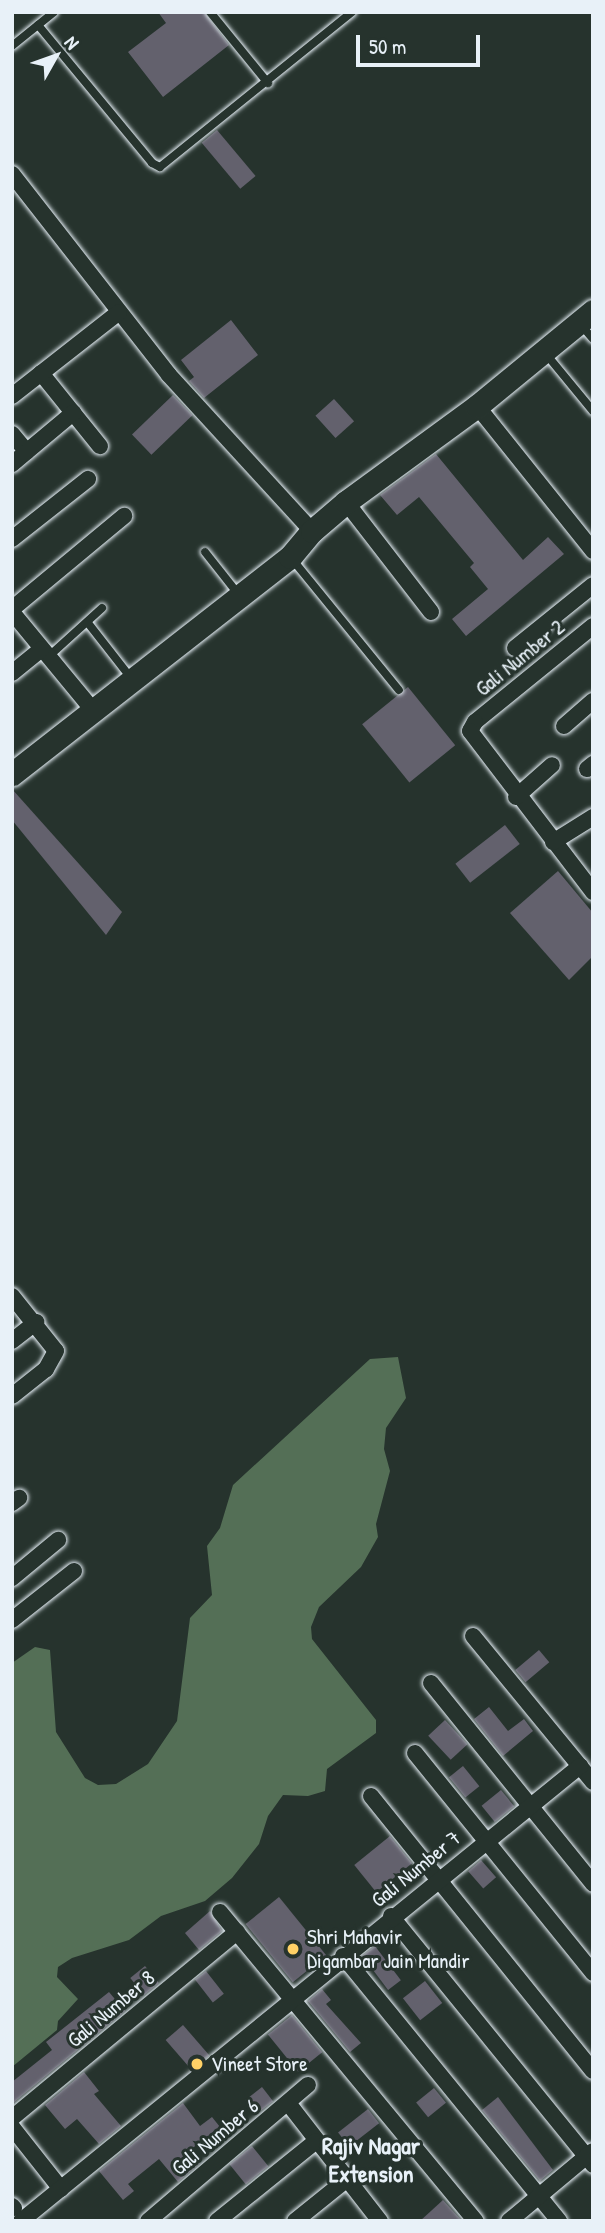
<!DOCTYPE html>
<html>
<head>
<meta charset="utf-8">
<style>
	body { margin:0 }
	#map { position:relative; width:605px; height:2233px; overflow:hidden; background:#26332d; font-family:"Patrick Hand",sans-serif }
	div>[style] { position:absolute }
	.green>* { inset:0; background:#546f56 }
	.building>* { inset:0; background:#63616d; transform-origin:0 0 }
	.roads { filter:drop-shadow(0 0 2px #e8f1f8) drop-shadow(0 0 2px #e8f1f8) }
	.lane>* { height:8px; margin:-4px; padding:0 4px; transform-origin:4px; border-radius:4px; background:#26332d }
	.street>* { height:16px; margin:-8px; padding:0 8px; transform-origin:8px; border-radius:8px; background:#26332d }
	.secondary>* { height:23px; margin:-11.5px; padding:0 11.5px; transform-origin:11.5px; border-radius:11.5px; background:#26332d }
	.dots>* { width:19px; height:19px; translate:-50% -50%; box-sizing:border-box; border:4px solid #26332d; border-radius:50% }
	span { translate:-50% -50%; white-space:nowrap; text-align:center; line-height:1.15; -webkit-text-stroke:6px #26332d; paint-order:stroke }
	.street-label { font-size:21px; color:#e8f1f8 }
	.poi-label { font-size:21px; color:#e8f1f8 }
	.left { translate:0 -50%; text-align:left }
	.quarter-label { font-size:24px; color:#e8f1f8; font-weight:700 }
	.frame { position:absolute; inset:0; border:14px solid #e8f1f8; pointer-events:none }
	.north { position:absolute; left:21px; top:21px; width:70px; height:70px; -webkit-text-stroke:5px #26332d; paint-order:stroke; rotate:50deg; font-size:19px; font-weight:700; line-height:28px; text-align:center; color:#e8f1f8 }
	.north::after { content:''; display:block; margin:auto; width:24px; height:32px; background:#e8f1f8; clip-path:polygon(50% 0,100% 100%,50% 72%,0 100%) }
	.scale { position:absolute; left:356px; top:35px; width:124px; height:32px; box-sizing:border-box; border:4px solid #e8f1f8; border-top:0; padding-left:9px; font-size:21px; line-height:24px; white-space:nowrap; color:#e8f1f8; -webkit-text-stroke:5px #26332d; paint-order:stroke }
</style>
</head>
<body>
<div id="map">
	<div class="green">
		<div style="clip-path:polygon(398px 1357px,406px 1398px,386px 1428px,384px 1449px,390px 1471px,376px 1524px,378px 1537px,361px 1567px,319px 1607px,311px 1627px,312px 1639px,376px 1720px,376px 1733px,327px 1769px,325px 1791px,308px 1796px,283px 1795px,268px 1816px,259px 1844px,232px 1878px,205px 1901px,161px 1916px,129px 1940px,72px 1958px,58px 1967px,57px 1977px,78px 1999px,58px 2021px,57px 2030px,12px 2067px,12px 1663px,35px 1647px,50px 1650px,56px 1732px,85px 1778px,98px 1785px,116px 1784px,148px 1764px,177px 1721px,190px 1618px,212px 1595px,207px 1546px,220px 1528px,233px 1485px,370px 1359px)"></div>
	</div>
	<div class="building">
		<div style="clip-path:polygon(158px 12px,204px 12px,229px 45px,163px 97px,128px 52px,166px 23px)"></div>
		<div style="left:217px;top:130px;width:60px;height:20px;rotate:50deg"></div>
		<div style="clip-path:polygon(231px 320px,258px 355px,204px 398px,189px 381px,194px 377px,181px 360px)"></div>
		<div style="left:173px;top:395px;width:28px;height:57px;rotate:46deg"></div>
		<div style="left:334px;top:399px;width:30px;height:25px;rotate:48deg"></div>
		<div style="clip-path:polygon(436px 454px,523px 560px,548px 537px,564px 554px,466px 636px,452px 619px,488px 589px,470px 567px,474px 563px,419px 497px,397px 515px,380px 495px)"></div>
		<div style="left:408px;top:687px;width:75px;height:59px;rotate:51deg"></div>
		<div style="clip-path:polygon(12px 789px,122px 912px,106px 935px,12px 820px)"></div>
		<div style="left:505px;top:825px;width:24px;height:63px;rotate:52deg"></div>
		<div style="clip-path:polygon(558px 871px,593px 913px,593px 956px,569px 980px,510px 913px)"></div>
		<div style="left:539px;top:1650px;width:16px;height:31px;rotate:50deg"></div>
		<div style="clip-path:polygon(489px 1707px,508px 1731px,524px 1719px,533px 1731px,503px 1756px,474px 1719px)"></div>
		<div style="left:445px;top:1720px;width:33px;height:23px;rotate:47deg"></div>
		<div style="left:463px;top:1766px;width:26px;height:18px;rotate:51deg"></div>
		<div style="left:501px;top:1790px;width:21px;height:25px;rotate:51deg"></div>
		<div style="left:390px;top:1836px;width:35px;height:46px;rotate:51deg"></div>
		<div style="left:481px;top:1860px;width:23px;height:17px;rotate:49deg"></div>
		<div style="left:279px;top:1897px;width:75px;height:43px;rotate:51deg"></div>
		<div style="clip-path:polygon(210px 1911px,222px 1931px,199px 1950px,185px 1933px)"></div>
		<div style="left:375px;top:1946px;width:43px;height:16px;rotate:53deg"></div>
		<div style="left:145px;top:1966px;width:22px;height:19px;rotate:51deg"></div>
		<div style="left:206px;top:1971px;width:29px;height:14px;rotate:52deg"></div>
		<div style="left:425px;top:1981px;width:28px;height:28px;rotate:52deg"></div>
		<div style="clip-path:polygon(322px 1989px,331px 2000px,326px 2004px,361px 2043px,350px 2052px,308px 2001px)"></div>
		<div style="clip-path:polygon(109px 1992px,125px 2011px,12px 2104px,12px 2082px,52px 2050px,46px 2042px)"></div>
		<div style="left:292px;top:2015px;width:48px;height:31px;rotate:51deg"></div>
		<div style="left:183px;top:2025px;width:40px;height:23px;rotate:49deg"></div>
		<div style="clip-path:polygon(84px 2072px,99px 2091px,94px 2094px,121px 2126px,99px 2144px,77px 2119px,65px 2129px,45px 2105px)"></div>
		<div style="left:262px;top:2087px;width:18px;height:21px;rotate:52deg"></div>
		<div style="left:434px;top:2088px;width:19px;height:23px;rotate:51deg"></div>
		<div style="clip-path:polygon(498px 2097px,553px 2170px,540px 2181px,482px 2110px)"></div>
		<div style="clip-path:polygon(183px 2103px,200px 2126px,212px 2117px,220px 2127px,190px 2150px,200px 2163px,178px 2182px,159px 2159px,128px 2184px,134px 2191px,123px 2200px,99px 2171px)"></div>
		<div style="left:368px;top:2109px;width:18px;height:38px;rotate:52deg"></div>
		<div style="left:252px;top:2146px;width:26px;height:29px;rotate:51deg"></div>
		<div style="clip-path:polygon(443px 2200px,462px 2221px,420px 2221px)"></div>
	</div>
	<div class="roads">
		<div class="lane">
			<div style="left:210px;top:12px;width:92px;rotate:50.8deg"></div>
			<div style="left:38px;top:25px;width:179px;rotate:50.4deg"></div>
			<div style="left:152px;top:163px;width:9px;rotate:27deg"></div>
			<div style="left:160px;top:167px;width:247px;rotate:-38.9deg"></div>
			<div style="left:12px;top:46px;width:54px;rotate:-39deg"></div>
			<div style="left:581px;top:325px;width:18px;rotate:49deg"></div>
			<div style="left:546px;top:354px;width:74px;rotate:50.5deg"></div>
			<div style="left:205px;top:552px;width:55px;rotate:51.7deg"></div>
			<div style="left:292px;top:559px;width:169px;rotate:50.8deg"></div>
			<div style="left:88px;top:623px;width:70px;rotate:52deg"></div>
			<div style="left:48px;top:657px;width:73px;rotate:-42.2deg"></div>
		</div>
		<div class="street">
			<div style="left:12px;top:174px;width:255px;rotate:52deg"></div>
			<div style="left:169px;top:375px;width:212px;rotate:47.5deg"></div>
			<div style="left:41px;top:373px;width:94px;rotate:51.1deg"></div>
			<div style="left:12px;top:396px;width:136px;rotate:-38.1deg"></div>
			<div style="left:477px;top:406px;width:186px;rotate:51.3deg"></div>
			<div style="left:12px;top:434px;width:23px;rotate:50deg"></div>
			<div style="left:12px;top:464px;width:80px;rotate:-39.9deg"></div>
			<div style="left:346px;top:502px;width:139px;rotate:52.3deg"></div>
			<div style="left:12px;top:539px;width:97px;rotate:-38.3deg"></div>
			<div style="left:12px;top:609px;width:146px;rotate:-39.7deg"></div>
			<div style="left:12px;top:612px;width:124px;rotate:50.5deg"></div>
			<div style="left:593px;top:626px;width:152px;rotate:140.9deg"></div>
			<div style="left:475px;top:722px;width:10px;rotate:119deg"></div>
			<div style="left:470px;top:731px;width:203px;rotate:52.6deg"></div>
			<div style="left:515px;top:648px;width:100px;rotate:-38.9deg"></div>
			<div style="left:12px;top:673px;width:38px;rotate:-39deg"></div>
			<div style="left:564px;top:726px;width:38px;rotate:-41deg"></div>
			<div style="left:587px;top:769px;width:8px;rotate:-40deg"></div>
			<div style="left:516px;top:797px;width:48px;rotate:-41.6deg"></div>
			<div style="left:553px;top:842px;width:47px;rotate:-32deg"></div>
			<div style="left:12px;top:1296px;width:70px;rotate:51.3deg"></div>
			<div style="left:56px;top:1351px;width:21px;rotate:119deg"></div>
			<div style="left:46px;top:1369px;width:43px;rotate:141.5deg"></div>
			<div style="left:12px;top:1341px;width:31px;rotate:-38deg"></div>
			<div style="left:12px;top:1503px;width:9px;rotate:-36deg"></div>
			<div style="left:12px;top:1578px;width:60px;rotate:-39.6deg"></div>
			<div style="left:12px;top:1620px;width:79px;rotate:-38.3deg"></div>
			<div style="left:473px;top:1636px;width:189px;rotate:50.6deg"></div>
			<div style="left:431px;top:1683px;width:258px;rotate:51.1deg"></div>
			<div style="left:415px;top:1753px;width:283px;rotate:51deg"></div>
			<div style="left:371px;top:1796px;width:353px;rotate:51.1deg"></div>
			<div style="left:220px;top:1912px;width:401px;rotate:50.4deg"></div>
			<div style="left:391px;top:1916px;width:321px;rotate:50.9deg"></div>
			<div style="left:343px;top:1956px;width:342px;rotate:50.8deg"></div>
			<div style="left:288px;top:2103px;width:150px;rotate:52.1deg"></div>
			<div style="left:12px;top:2118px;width:292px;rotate:-39.6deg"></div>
			<div style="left:12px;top:2127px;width:79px;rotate:51.7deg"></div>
			<div style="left:12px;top:2206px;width:3px;rotate:45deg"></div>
			<div style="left:21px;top:2221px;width:721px;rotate:-39.14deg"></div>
			<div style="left:148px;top:2221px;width:210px;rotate:-40.4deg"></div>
			<div style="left:217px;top:2221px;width:127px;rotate:-38.9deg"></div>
			<div style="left:295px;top:2221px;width:67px;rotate:-38.9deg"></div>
			<div style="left:509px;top:2221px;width:109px;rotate:-39.8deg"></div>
		</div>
		<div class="secondary">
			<div style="left:12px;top:774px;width:353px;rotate:-38deg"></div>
			<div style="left:290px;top:557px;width:34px;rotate:-50deg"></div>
			<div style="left:312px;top:531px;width:45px;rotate:-40.5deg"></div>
			<div style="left:346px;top:502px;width:162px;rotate:-36.2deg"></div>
			<div style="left:477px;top:406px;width:150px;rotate:-39.3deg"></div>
		</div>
	</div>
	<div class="dots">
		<div style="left:293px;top:1949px;background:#ffd166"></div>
		<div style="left:197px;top:2064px;background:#ffd166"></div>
	</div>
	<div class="street-label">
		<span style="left:520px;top:658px;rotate:-39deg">Gali Number 2</span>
		<span style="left:416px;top:1869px;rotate:-39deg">Gali Number 7</span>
		<span style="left:111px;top:2009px;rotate:-40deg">Gali Number 8</span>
		<span style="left:215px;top:2137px;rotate:-40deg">Gali Number 6</span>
	</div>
	<div class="poi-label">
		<span class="left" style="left:307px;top:1949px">Shri Mahavir<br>Digambar Jain Mandir</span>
		<span class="left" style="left:211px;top:2064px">Vineet Store</span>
	</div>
	<div class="quarter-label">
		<span style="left:371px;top:2160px">Rajiv Nagar<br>Extension</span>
	</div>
	<div class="frame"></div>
	<div class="north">N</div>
	<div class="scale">50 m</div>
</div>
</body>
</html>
